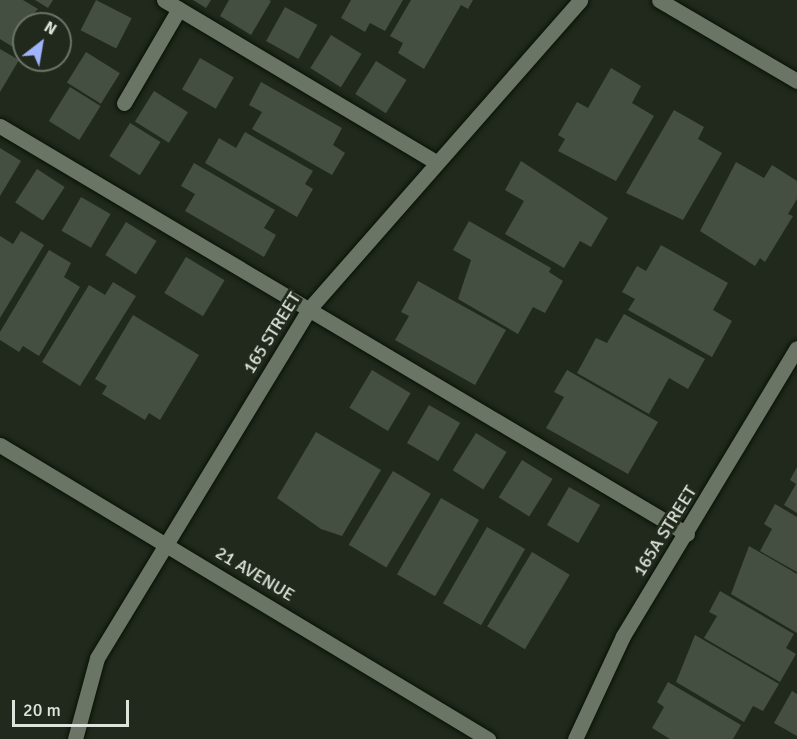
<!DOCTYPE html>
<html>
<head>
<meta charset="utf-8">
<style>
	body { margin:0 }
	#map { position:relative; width:797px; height:739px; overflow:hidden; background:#20291b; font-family:Signika,sans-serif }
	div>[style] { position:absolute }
	.building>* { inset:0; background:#454f41; transform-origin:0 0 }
	.roads { filter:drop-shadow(0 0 2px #091106) drop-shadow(0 0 2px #091106) }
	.service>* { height:15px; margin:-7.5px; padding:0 7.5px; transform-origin:7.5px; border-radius:7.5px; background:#6a7565 }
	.minor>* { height:15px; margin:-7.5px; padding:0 7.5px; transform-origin:7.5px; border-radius:7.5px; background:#6a7565 }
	span { translate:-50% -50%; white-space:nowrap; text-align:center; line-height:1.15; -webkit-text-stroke:6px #20291b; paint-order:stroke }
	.street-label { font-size:18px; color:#dee4db }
	.north { position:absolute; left:12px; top:12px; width:60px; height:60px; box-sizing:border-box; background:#20291b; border:2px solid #6c7468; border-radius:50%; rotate:31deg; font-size:16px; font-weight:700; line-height:24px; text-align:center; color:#dee4db }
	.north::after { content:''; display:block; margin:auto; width:21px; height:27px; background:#a0b3fd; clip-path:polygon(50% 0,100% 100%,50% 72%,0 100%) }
	.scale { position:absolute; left:12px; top:700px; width:117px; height:27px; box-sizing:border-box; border:3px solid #dee4db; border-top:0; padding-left:8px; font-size:18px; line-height:21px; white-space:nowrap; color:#dee4db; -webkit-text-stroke:4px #20291b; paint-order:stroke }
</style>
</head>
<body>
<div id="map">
	<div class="building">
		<div style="clip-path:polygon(0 0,23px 0,38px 9px,24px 24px,24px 54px,0 39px)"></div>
		<div style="clip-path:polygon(35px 0,53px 0,48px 8px)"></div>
		<div style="left:96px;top:0;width:40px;height:34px;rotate:27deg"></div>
		<div style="clip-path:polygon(193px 0,211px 0,206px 8px)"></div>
		<div style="clip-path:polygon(229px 0,269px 0,271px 1px,251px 35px,220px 16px)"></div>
		<div style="clip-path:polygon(351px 0,403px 0,385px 31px,370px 23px,365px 32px,341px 18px)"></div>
		<div style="clip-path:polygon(411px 0,473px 0,468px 9px,461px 5px,424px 69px,398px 53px,403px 43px,390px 36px)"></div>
		<div style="left:285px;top:7px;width:37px;height:39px;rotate:29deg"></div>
		<div style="left:331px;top:35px;width:36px;height:39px;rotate:32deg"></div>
		<div style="clip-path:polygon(0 49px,19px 60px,0 92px)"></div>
		<div style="left:86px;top:52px;width:40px;height:36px;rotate:32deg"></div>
		<div style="left:200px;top:58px;width:39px;height:36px;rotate:30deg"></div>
		<div style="left:376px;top:61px;width:36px;height:39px;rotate:32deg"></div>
		<div style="clip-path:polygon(611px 68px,641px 86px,632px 103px,654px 116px,616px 181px,558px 151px,565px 139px,558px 135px,577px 102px,588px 108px)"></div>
		<div style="clip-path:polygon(261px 82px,342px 128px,333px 145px,345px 153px,332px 175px,252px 129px,262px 112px,249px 105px)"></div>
		<div style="left:70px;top:87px;width:36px;height:40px;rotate:32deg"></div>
		<div style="left:154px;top:91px;width:40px;height:36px;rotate:32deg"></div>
		<div style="clip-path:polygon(674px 110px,704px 127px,698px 139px,722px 153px,683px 220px,626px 193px)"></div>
		<div style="left:130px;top:123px;width:36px;height:39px;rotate:32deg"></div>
		<div style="clip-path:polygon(245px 132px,313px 171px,305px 184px,313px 189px,297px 217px,205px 163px,219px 138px,236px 148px)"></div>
		<div style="clip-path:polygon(0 148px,21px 161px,0 196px)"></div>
		<div style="clip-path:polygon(521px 161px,608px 218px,591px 247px,580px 241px,564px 268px,505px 234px,524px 201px,505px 190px)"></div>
		<div style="clip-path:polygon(736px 162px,764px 178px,772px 165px,797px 181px,797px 199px,788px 214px,793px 216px,765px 262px,760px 258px,755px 266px,700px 231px)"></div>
		<div style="clip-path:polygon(194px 163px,275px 210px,264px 228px,276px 235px,264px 257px,185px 211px,195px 194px,181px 186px)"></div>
		<div style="left:37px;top:169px;width:33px;height:40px;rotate:33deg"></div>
		<div style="left:81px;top:197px;width:34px;height:39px;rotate:30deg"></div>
		<div style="clip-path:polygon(469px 221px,551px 268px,549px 272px,563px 281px,545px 313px,533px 307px,518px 334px,458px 299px,471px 260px,453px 250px)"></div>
		<div style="left:126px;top:222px;width:36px;height:39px;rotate:32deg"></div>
		<div style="clip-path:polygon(21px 231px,44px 245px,0 318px,0 236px,13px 244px)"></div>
		<div style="clip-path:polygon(661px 245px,728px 283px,713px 310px,732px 321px,712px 357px,628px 310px,635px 299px,622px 292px,637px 266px,646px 271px)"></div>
		<div style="clip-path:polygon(49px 250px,71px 263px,64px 277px,80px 287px,39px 356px,23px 346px,19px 352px,0 340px,0 332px)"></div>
		<div style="left:186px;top:257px;width:45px;height:42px;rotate:31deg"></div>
		<div style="clip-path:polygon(418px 281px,506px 330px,475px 385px,395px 340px,409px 316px,401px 312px)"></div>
		<div style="clip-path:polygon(113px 282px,136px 296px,80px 386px,42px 362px,89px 285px,105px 295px)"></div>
		<div style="clip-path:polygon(624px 314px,705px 359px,688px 389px,669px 378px,649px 414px,577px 373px,596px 338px,607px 343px)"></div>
		<div style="clip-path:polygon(133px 315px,199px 355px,160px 420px,149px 413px,145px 420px,102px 394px,107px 386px,95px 379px)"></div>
		<div style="left:372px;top:370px;width:45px;height:44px;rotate:31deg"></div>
		<div style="clip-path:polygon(567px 370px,658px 422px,628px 474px,546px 428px,564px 397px,554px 392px)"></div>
		<div style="left:429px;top:405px;width:36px;height:44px;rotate:30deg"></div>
		<div style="clip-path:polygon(316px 432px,381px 470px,342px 536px,321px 529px,277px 498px)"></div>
		<div style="left:476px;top:433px;width:36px;height:44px;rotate:32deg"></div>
		<div style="left:522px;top:460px;width:36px;height:44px;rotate:32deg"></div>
		<div style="clip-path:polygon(797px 467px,797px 513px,784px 505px,796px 484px,790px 480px)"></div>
		<div style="left:393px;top:471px;width:44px;height:86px;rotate:31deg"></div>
		<div style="left:569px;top:487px;width:36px;height:44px;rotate:30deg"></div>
		<div style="left:441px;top:498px;width:44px;height:88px;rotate:30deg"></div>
		<div style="clip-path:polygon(775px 504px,797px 517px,797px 572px,760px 551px,772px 529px,764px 524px)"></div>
		<div style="left:487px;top:527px;width:44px;height:88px;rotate:30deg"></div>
		<div style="clip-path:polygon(749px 546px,797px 574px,797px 633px,731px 594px)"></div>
		<div style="left:532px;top:552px;width:44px;height:87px;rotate:31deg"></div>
		<div style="clip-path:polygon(720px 591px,794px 634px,786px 648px,796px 654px,780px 682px,704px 638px,717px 616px,709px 612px)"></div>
		<div style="clip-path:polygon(695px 635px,779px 684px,763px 711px,753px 706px,744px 722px,676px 682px)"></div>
		<div style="clip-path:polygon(668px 682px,741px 725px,733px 739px,670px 739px,652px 728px,664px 707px,657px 702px)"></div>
		<div style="clip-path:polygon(792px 691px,797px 694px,797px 736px,774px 723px)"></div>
	</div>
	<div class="roads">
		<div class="service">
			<div style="left:164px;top:0;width:314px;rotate:30.8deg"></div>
			<div style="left:124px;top:103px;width:109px;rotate:-59.7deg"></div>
			<div style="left:0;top:126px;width:799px;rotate:30.71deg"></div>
		</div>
		<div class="minor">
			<div style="left:659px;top:0;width:160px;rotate:30.4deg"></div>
			<div style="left:0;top:445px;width:570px;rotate:31.07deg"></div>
			<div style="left:75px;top:739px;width:84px;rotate:-74.8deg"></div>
			<div style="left:97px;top:658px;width:408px;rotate:-58.7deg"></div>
			<div style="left:309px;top:309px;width:411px;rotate:-48.7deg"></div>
			<div style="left:575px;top:739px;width:114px;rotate:-65deg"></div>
			<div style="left:623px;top:636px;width:336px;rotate:-58.9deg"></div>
		</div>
	</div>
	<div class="street-label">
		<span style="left:272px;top:333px;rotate:-58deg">165 STREET</span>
		<span style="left:665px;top:531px;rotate:-58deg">165A STREET</span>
		<span style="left:255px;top:574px;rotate:31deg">21 AVENUE</span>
	</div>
	<div class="north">N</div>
	<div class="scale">20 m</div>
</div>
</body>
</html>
